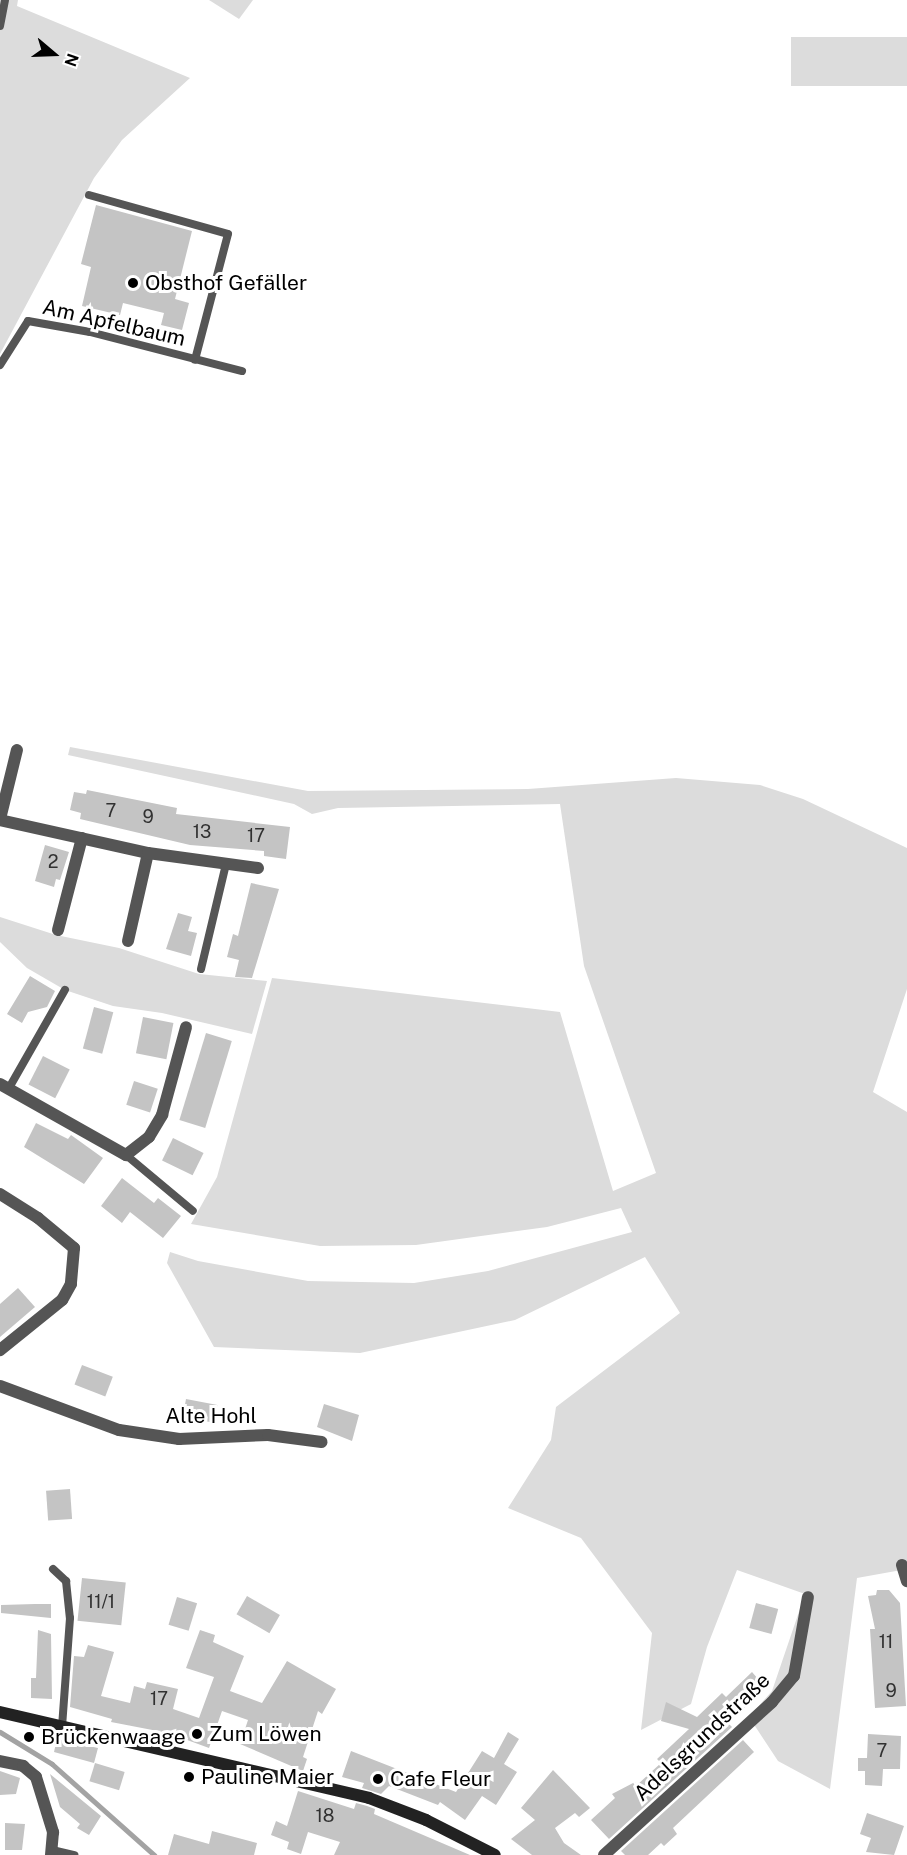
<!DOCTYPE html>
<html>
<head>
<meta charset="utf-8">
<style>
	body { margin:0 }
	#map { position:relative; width:907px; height:1855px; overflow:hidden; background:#fff; font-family:"Public Sans",sans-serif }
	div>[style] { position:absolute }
	.green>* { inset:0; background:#dcdcdc; transform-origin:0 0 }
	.stream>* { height:5px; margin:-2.5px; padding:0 2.5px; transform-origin:2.5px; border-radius:2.5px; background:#a3a3a3 }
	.building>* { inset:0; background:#c4c4c4; transform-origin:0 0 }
	.service>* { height:8px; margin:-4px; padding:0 4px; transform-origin:4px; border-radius:4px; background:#555 }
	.pedestrian>* { height:12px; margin:-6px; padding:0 6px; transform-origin:6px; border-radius:6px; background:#555 }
	.minor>* { height:12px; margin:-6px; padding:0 6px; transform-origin:6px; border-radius:6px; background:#555 }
	.secondary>* { height:12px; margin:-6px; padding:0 6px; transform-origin:6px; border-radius:6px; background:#222 }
	.dots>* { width:16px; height:16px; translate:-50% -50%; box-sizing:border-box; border:3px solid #fff; border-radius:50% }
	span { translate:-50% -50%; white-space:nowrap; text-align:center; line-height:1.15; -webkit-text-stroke:6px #fff; paint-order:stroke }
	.number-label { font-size:18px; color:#313131 }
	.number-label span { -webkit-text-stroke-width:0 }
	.poi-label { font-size:21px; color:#000 }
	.left { translate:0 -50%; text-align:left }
	.street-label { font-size:21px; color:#000 }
	.north { position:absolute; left:24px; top:24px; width:60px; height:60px; -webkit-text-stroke:4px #fff; paint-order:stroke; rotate:109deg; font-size:16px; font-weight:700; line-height:24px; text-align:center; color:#000 }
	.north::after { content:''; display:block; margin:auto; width:21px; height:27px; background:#000; clip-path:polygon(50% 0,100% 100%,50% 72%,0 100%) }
</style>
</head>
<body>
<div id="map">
	<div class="green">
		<div style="clip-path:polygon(0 0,18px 0,17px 6px,190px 78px,122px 140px,94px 178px,0 354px)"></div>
		<div style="clip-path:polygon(209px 0,253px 0,239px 19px)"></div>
		<div style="left:907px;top:37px;width:49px;height:116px;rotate:90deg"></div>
		<div style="clip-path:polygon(70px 747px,308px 791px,528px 789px,676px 778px,760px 785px,803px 799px,907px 848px,907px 989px,873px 1092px,907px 1112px,907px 1569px,857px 1578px,830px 1789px,778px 1761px,749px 1717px,772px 1691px,805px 1594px,737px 1570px,707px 1647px,691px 1704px,641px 1730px,652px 1633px,581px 1538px,508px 1508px,551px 1440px,556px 1407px,680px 1313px,645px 1257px,515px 1320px,360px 1353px,214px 1347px,167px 1263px,170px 1252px,198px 1261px,308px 1281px,414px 1283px,488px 1271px,632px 1232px,621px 1208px,547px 1227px,416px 1245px,320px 1246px,191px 1224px,217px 1177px,272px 978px,560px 1012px,613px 1191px,656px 1173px,584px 966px,560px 804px,338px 808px,312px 814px,294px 804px,68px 755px)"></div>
		<div style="clip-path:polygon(0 917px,56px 935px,119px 948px,199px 974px,267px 981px,252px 1034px,162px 1013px,113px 1006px,65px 990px,27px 968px,0 942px)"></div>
	</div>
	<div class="stream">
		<div style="left:0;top:1732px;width:61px;rotate:31.6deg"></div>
		<div style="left:52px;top:1764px;width:137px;rotate:41.7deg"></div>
	</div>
	<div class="building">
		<div style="clip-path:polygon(96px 205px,192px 231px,175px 299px,189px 303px,182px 330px,161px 325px,164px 313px,123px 303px,120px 315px,82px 306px,91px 267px,81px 264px)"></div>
		<div style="clip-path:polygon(87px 790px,177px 808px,176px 814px,290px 827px,286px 859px,264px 856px,264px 851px,190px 845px,80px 819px,81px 813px,70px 810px,74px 792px,86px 794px)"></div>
		<div style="clip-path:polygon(45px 845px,69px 852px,60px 880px,56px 879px,54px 887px,35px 881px)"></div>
		<div style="clip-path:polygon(251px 883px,279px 889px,252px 978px,235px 977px,239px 960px,227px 957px,233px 934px,238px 936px)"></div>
		<div style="clip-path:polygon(178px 913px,192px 917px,188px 931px,197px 933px,191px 956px,166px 949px)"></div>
		<div style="clip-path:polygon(30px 976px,55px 991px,47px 1007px,28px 1012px,22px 1023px,7px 1014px)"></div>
		<div style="left:94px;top:1007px;width:20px;height:43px;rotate:15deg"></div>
		<div style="left:143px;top:1017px;width:31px;height:37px;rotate:11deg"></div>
		<div style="left:206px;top:1033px;width:27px;height:91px;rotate:17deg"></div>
		<div style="left:43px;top:1056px;width:30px;height:32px;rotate:27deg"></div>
		<div style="left:134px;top:1081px;width:25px;height:25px;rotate:18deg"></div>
		<div style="clip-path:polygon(36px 1123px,68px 1139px,71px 1135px,103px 1158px,84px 1184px,24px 1147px)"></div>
		<div style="left:173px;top:1138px;width:34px;height:25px;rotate:26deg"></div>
		<div style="clip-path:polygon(122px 1178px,154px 1203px,158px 1198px,181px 1216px,163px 1238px,130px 1212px,122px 1223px,101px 1206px)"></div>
		<div style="clip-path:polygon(18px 1288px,35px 1307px,0 1337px,0 1304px)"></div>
		<div style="left:82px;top:1365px;width:33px;height:21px;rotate:21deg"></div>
		<div style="left:186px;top:1399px;width:32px;height:18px;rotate:11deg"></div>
		<div style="clip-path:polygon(324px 1404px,359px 1415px,352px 1441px,317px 1427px)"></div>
		<div style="left:70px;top:1489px;width:30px;height:24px;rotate:86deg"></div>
		<div style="left:82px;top:1578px;width:44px;height:43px;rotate:6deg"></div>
		<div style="clip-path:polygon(877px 1590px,889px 1590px,900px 1603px,906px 1706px,875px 1708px,870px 1629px,875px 1629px,868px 1596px,876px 1595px)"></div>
		<div style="left:247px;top:1596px;width:38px;height:21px;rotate:30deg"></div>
		<div style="left:177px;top:1597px;width:21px;height:29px;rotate:17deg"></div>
		<div style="left:756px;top:1603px;width:23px;height:26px;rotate:15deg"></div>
		<div style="clip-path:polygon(35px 1604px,51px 1604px,51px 1618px,1px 1613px,1px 1605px)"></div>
		<div style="clip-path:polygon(38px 1630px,51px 1634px,52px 1699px,31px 1698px,31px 1678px,36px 1678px)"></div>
		<div style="clip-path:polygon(200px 1630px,215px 1635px,213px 1642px,244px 1656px,230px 1691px,262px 1703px,287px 1661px,336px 1689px,322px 1714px,318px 1711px,303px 1757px,307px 1759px,303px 1771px,240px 1744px,248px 1720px,222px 1711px,209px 1748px,168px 1733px,111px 1722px,112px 1719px,70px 1707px,74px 1656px,84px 1657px,88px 1645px,114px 1652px,101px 1696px,130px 1703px,134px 1686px,145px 1689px,147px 1682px,178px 1689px,173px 1709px,199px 1718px,214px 1677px,186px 1668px)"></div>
		<div style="clip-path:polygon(752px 1672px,766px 1688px,728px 1723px,732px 1727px,609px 1839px,591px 1820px,615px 1798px,612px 1794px,635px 1782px,637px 1785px,661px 1763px,657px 1759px,689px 1729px,661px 1721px,666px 1702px,697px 1717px,722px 1693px,726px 1697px)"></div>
		<div style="clip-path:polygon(508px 1732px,519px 1739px,504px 1764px,517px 1772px,496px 1805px,482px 1796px,465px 1820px,440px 1802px,438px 1805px,389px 1786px,381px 1794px,362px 1788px,364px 1783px,342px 1777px,351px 1751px,456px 1792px,482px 1751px,494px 1758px)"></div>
		<div style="clip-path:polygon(868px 1734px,901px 1736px,900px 1769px,883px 1769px,882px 1786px,865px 1785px,865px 1771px,858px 1771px,858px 1758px,867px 1758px)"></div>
		<div style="clip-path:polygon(57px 1739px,98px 1748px,94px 1763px,54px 1752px)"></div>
		<div style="clip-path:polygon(743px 1740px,754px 1752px,673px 1828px,677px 1834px,664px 1846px,661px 1843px,648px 1855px,625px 1855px,621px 1851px)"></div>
		<div style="left:95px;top:1763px;width:31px;height:19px;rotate:17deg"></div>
		<div style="clip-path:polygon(553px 1770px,590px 1808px,579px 1817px,575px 1813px,555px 1828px,564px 1843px,581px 1855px,532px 1855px,511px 1839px,535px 1820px,521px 1808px)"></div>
		<div style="clip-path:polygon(0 1771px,20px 1778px,16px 1794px,0 1795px)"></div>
		<div style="clip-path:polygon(50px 1774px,101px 1816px,89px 1835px,77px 1828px,80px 1824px,60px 1807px)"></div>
		<div style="clip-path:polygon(298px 1791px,354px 1809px,356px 1803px,367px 1806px,375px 1809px,374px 1814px,470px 1855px,334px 1855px,340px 1842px,308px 1832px,301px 1854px,287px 1849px,289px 1842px,271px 1835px,276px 1821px,287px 1826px)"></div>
		<div style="clip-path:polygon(867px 1813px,904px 1826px,894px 1855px,866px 1852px,871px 1838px,860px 1834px)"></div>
		<div style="clip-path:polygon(5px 1823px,25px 1824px,22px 1850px,5px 1850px)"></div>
		<div style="clip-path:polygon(212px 1831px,257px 1843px,254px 1855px,168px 1855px,174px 1834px,209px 1844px)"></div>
	</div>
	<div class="service">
		<div style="left:0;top:26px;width:26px;rotate:-79deg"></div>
		<div style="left:89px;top:195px;width:144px;rotate:15.7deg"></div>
		<div style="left:228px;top:234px;width:130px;rotate:104.7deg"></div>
		<div style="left:0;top:365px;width:52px;rotate:-57.5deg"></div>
		<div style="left:28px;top:321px;width:63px;rotate:10.1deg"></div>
		<div style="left:90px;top:332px;width:157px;rotate:14.4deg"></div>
		<div style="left:201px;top:969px;width:108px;rotate:-76.6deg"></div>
		<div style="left:9px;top:1088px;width:113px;rotate:-60.3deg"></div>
		<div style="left:126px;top:1155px;width:87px;rotate:39.9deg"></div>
		<div style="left:53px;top:1569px;width:18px;rotate:43deg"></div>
		<div style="left:66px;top:1581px;width:37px;rotate:84deg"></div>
		<div style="left:70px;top:1618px;width:108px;rotate:94.2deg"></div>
		<div style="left:52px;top:1850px;width:23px;rotate:13deg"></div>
	</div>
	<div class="pedestrian">
		<div style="left:0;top:819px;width:71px;rotate:-76.2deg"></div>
		<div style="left:58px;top:930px;width:95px;rotate:-75.4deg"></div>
		<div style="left:128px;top:941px;width:90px;rotate:-77.2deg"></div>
	</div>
	<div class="minor">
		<div style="left:0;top:820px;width:152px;rotate:12.6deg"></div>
		<div style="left:148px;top:853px;width:111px;rotate:7.8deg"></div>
		<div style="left:0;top:1084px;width:145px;rotate:29.4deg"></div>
		<div style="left:126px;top:1155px;width:29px;rotate:-38deg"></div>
		<div style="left:149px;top:1137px;width:26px;rotate:-59deg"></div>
		<div style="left:162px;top:1115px;width:91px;rotate:-74.7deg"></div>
		<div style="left:0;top:1194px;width:45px;rotate:32.3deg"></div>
		<div style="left:38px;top:1218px;width:47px;rotate:39.8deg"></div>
		<div style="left:74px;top:1248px;width:36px;rotate:95deg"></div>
		<div style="left:71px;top:1284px;width:18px;rotate:119deg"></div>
		<div style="left:62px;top:1300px;width:80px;rotate:141.1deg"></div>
		<div style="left:0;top:1386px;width:127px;rotate:20.3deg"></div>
		<div style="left:119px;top:1430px;width:61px;rotate:8.5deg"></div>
		<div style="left:179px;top:1439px;width:89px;rotate:-2.6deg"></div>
		<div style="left:268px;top:1435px;width:54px;rotate:7.4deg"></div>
		<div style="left:902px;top:1565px;width:17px;rotate:73deg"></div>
		<div style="left:0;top:1761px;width:24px;rotate:12deg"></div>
		<div style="left:23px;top:1766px;width:17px;rotate:40deg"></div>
		<div style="left:36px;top:1777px;width:58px;rotate:72.8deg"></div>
		<div style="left:53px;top:1832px;width:23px;rotate:95deg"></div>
		<div style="left:604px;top:1855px;width:227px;rotate:-42.3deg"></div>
		<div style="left:772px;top:1702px;width:34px;rotate:-50deg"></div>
		<div style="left:794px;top:1676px;width:80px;rotate:-80deg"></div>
	</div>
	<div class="secondary">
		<div style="left:0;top:1712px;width:379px;rotate:13.1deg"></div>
		<div style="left:369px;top:1798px;width:61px;rotate:21.1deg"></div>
		<div style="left:426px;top:1820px;width:77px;rotate:26.9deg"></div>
	</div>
	<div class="dots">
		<div style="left:133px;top:283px;background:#000"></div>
		<div style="left:197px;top:1734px;background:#000"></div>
		<div style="left:29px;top:1737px;background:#000"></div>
		<div style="left:189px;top:1777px;background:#000"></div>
		<div style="left:378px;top:1779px;background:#000"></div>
	</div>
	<div class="number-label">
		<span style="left:111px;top:811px">7</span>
		<span style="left:148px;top:817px">9</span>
		<span style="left:202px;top:832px">13</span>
		<span style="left:256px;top:836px">17</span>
		<span style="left:53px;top:862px">2</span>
		<span style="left:101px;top:1602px">11/1</span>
		<span style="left:886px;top:1642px">11</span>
		<span style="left:891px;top:1691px">9</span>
		<span style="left:159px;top:1699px">17</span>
		<span style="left:882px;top:1751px">7</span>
		<span style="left:325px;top:1816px">18</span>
	</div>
	<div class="poi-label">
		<span class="left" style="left:145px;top:283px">Obsthof Gefäller</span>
		<span class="left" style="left:209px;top:1734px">Zum Löwen</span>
		<span class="left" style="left:41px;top:1737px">Brückenwaage</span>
		<span class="left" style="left:201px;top:1777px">Pauline Maier</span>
		<span class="left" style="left:390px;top:1779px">Cafe Fleur</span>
	</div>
	<div class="street-label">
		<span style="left:114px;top:323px;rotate:13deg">Am Apfelbaum</span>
		<span style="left:211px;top:1416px">Alte Hohl</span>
		<span style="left:702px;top:1737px;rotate:-43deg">Adelsgrundstraße</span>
	</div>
	<div class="north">N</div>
</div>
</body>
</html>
